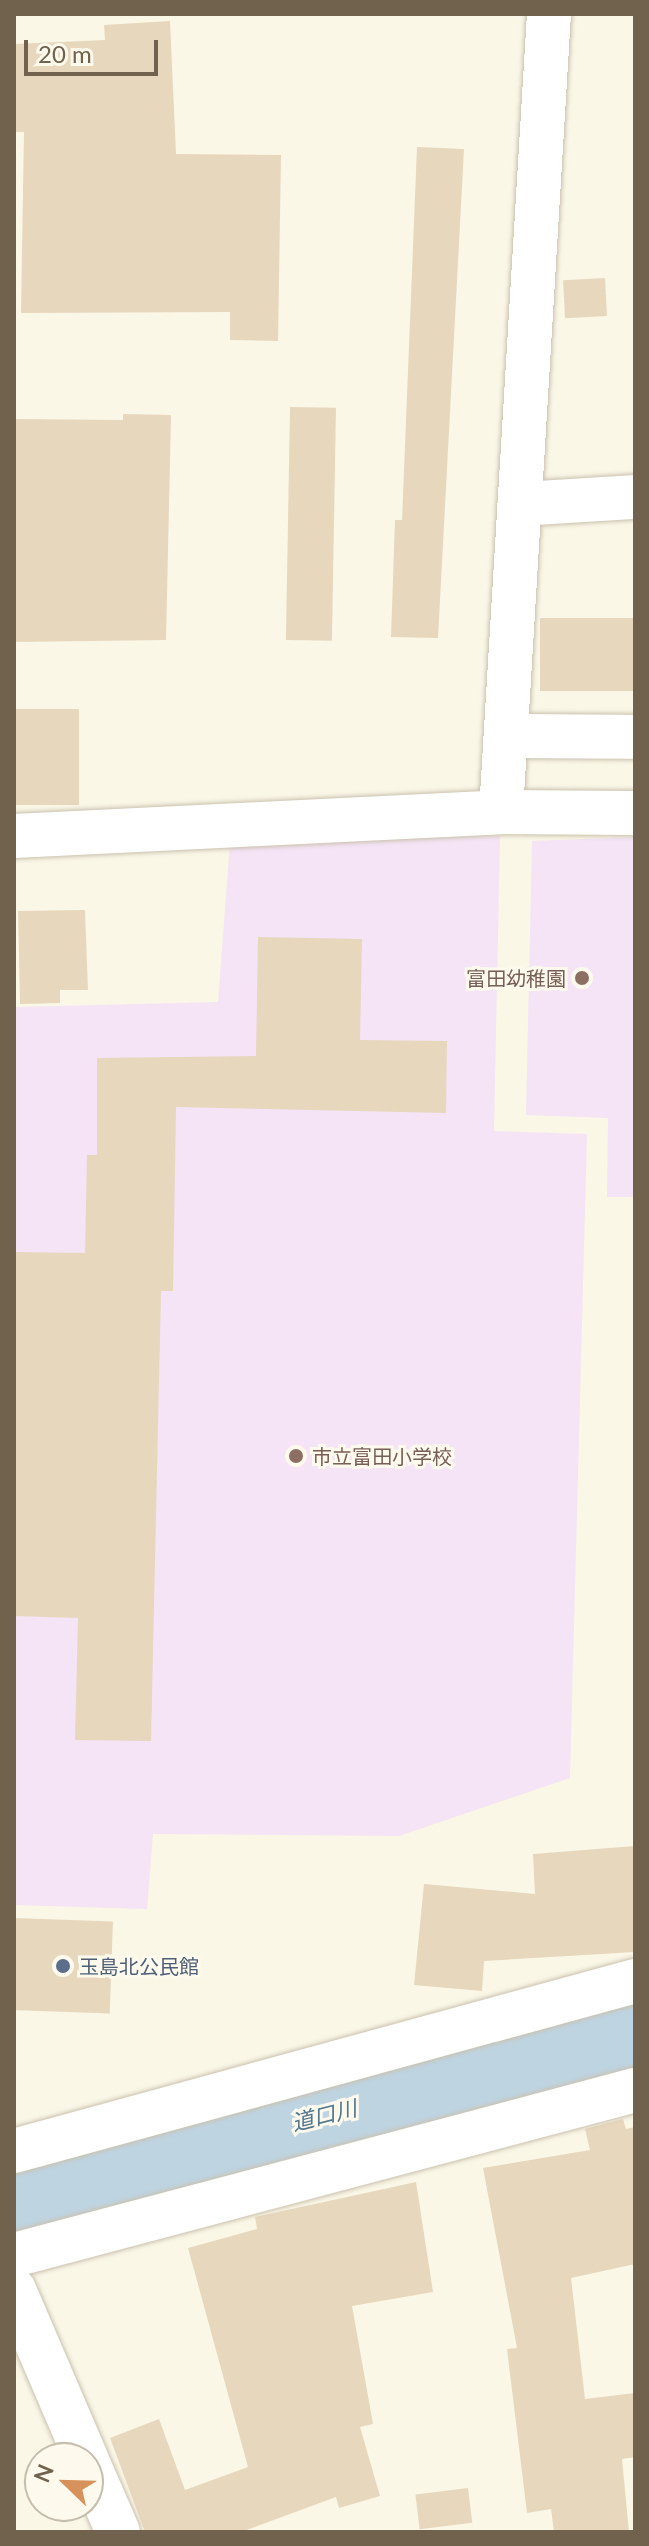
<!DOCTYPE html>
<html>
<head>
<meta charset="utf-8">
<style>
	body { margin:0 }
	#map { position:relative; width:649px; height:2546px; overflow:hidden; background:#faf7e7; font-family:Lato,"Noto Sans JP",sans-serif }
	div>[style] { position:absolute }
	.education>* { inset:0; background:#f4e4f6 }
	.river>* { height:80px; margin:-40px; padding:0 40px; transform-origin:40px; border-radius:40px; background:#bed4e1 }
	.building>* { inset:0; background:#e7d7bd; transform-origin:0 0 }
	.roads { filter:drop-shadow(0 0 2px #cbc1ae) drop-shadow(0 0 2px #cbc1ae) }
	.street>* { height:44px; margin:-22px; padding:0 22px; transform-origin:22px; border-radius:22px; background:#fff }
	.dots>* { width:22px; height:22px; translate:-50% -50%; box-sizing:border-box; border:4px solid #fdfaed; border-radius:50% }
	span { translate:-50% -50%; white-space:nowrap; text-align:center; line-height:1.15; -webkit-text-stroke:6px #fdfaed; paint-order:stroke }
	.education-label { font-size:20px; color:#785e54 }
	.right { translate:-100% -50%; text-align:right }
	.left { translate:0 -50%; text-align:left }
	.service-label { font-size:20px; color:#4e5e75 }
	.water-label { font-size:22px; color:#52778f; font-style:italic }
	.frame { position:absolute; inset:0; border:16px solid #71624e; pointer-events:none }
	.north { position:absolute; left:24px; top:2442px; width:80px; height:80px; box-sizing:border-box; background:#fdfaed; border:2px solid #c5bdad; border-radius:50%; rotate:293deg; font-size:22px; font-weight:700; line-height:32px; text-align:center; color:#71624e }
	.north::after { content:''; display:block; margin:auto; width:28px; height:36px; background:#d7915a; clip-path:polygon(50% 0,100% 100%,50% 72%,0 100%) }
	.scale { position:absolute; left:24px; top:40px; width:134px; height:36px; box-sizing:border-box; border:4px solid #71624e; border-top:0; padding-left:10px; font-size:24px; line-height:28px; white-space:nowrap; color:#71624e; -webkit-text-stroke:6px #fdfaed; paint-order:stroke }
</style>
</head>
<body>
<div id="map">
	<div class="education">
		<div style="clip-path:polygon(500px 836px,494px 1131px,587px 1134px,570px 1778px,399px 1836px,153px 1834px,147px 1909px,14px 1905px,14px 1007px,218px 1002px,230px 842px)"></div>
		<div style="clip-path:polygon(635px 837px,635px 1197px,607px 1197px,608px 1118px,526px 1115px,532px 841px)"></div>
	</div>
	<div class="river">
		<div style="left:14px;top:2193px;width:640px;rotate:-14.1deg"></div>
	</div>
	<div class="building">
		<div style="clip-path:polygon(170px 21px,176px 154px,281px 155px,278px 341px,230px 340px,230px 312px,21px 313px,24px 132px,14px 132px,14px 44px,105px 40px,104px 25px)"></div>
		<div style="clip-path:polygon(417px 147px,464px 149px,438px 638px,391px 637px,395px 520px,402px 520px)"></div>
		<div style="left:605px;top:278px;width:38px;height:42px;rotate:87deg"></div>
		<div style="left:290px;top:407px;width:46px;height:233px;rotate:1deg"></div>
		<div style="clip-path:polygon(123px 414px,171px 415px,166px 640px,14px 642px,16px 419px,123px 420px)"></div>
		<div style="left:635px;top:618px;width:73px;height:95px;rotate:90deg"></div>
		<div style="left:14px;top:709px;width:65px;height:96px"></div>
		<div style="clip-path:polygon(85px 910px,88px 990px,60px 990px,60px 1003px,20px 1004px,18px 911px)"></div>
		<div style="clip-path:polygon(258px 937px,362px 939px,360px 1040px,447px 1041px,446px 1113px,176px 1107px,173px 1291px,161px 1291px,151px 1741px,75px 1740px,78px 1618px,14px 1616px,14px 1252px,85px 1253px,87px 1155px,97px 1155px,97px 1058px,256px 1056px)"></div>
		<div style="clip-path:polygon(635px 1846px,635px 1952px,484px 1961px,482px 1991px,414px 1985px,424px 1884px,535px 1894px,533px 1854px)"></div>
		<div style="left:14px;top:1918px;width:99px;height:92px;rotate:2deg"></div>
		<div style="clip-path:polygon(623px 2119px,626px 2129px,635px 2127px,635px 2264px,571px 2278px,585px 2399px,635px 2393px,635px 2457px,622px 2459px,629px 2532px,554px 2532px,551px 2509px,527px 2513px,507px 2349px,517px 2348px,483px 2168px,590px 2150px,585px 2129px)"></div>
		<div style="clip-path:polygon(416px 2182px,433px 2292px,352px 2306px,373px 2424px,360px 2427px,380px 2496px,339px 2508px,336px 2497px,241px 2532px,145px 2532px,110px 2438px,159px 2419px,185px 2490px,248px 2467px,188px 2248px,257px 2229px,255px 2217px)"></div>
		<div style="left:468px;top:2488px;width:35px;height:53px;rotate:83deg"></div>
	</div>
	<div class="roads">
		<div class="street">
			<div style="left:520px;top:504px;width:115px;rotate:-3.5deg"></div>
			<div style="left:506px;top:736px;width:129px;rotate:0.4deg"></div>
			<div style="left:501px;top:812px;width:799px;rotate:-86.56deg"></div>
			<div style="left:14px;top:836px;width:488px;rotate:-2.8deg"></div>
			<div style="left:501px;top:812px;width:134px;rotate:0.4deg"></div>
			<div style="left:14px;top:2151px;width:644px;rotate:-15.31deg"></div>
			<div style="left:14px;top:2255px;width:643px;rotate:-14.88deg"></div>
			<div style="left:14px;top:2290px;width:183px;rotate:66.8deg"></div>
			<div style="left:88px;top:2463px;width:75px;rotate:66.5deg"></div>
		</div>
	</div>
	<div class="dots">
		<div style="left:582px;top:978px;background:#8d6e63"></div>
		<div style="left:296px;top:1456px;background:#8d6e63"></div>
		<div style="left:63px;top:1966px;background:#5c6f8a"></div>
	</div>
	<div class="education-label">
		<span class="right" style="left:566px;top:978px">富田幼稚園</span>
		<span class="left" style="left:312px;top:1456px">市立富田小学校</span>
	</div>
	<div class="service-label">
		<span class="left" style="left:79px;top:1966px">玉島北公民館</span>
	</div>
	<div class="water-label">
		<span style="left:324px;top:2115px;rotate:-14deg">道口川</span>
	</div>
	<div class="frame"></div>
	<div class="north">N</div>
	<div class="scale">20 m</div>
</div>
</body>
</html>
